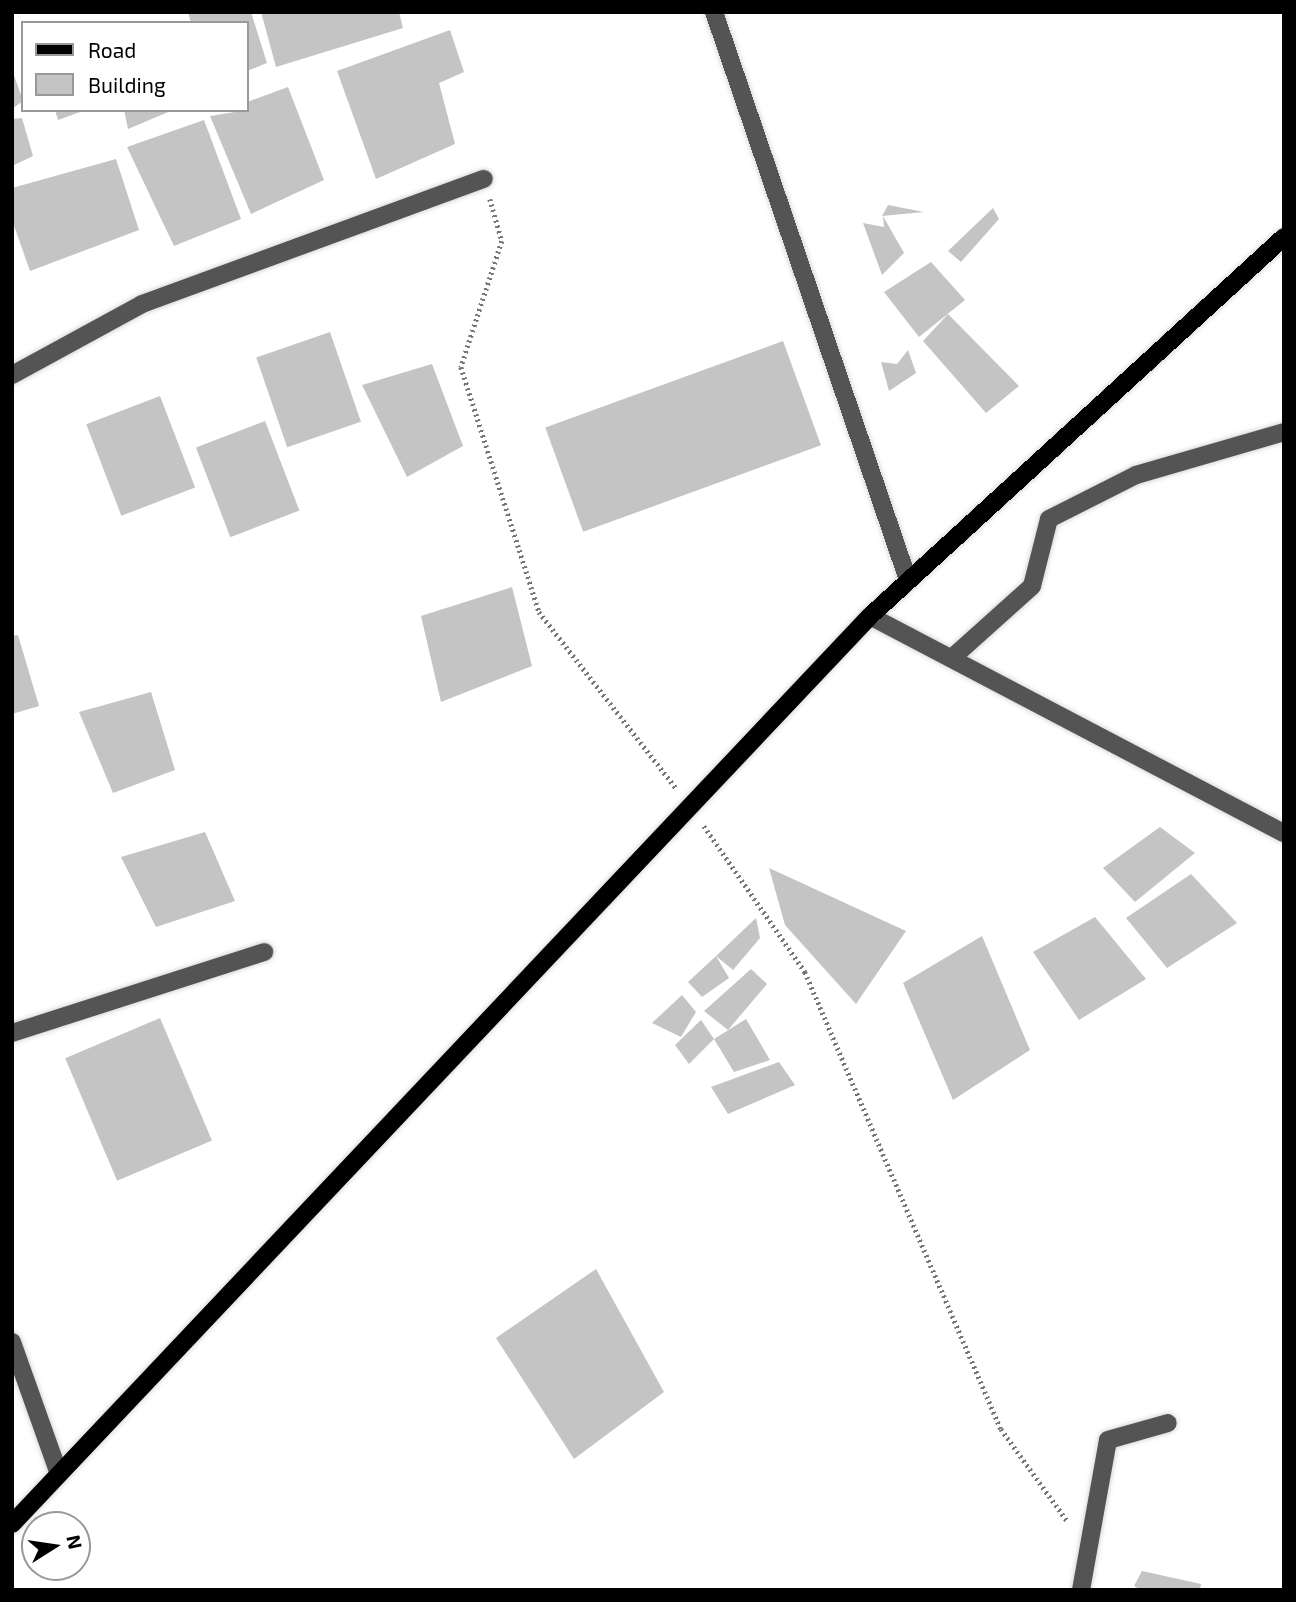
<!DOCTYPE html>
<html>
<head>
<meta charset="utf-8">
<style>
	body { margin:0 }
	#map { position:relative; width:1296px; height:1602px; overflow:hidden; background:#fff; font-family:"Exo 2",sans-serif }
	div>[style] { position:absolute }
	.building>* { inset:0; background:#c4c4c4; transform-origin:0 0 }
	.path>* { height:4.5px; margin-top:-2.25px; transform-origin:0; background:repeating-linear-gradient(90deg,#767676 0 2px,transparent 0 5.5px) }
	.roads { filter:drop-shadow(0 0 2px #dbdbdb) drop-shadow(0 0 2px #dbdbdb) }
	.minor>* { height:18px; margin:-9px; padding:0 9px; transform-origin:9px; border-radius:9px; background:#545454 }
	.major>* { height:18px; margin:-9px; padding:0 9px; transform-origin:9px; border-radius:9px; background:#000 }
	span { translate:-50% -50%; white-space:nowrap; text-align:center; line-height:1.15; -webkit-text-stroke:5px #fff; paint-order:stroke }
	.frame { position:absolute; inset:0; border:14px solid #000; pointer-events:none }
	.legend { position:absolute; left:21px; top:21px; width:228px; height:91px; box-sizing:border-box; background:#fff; border:2px solid #999; margin:0; padding:9px 12px; list-style:none; font-size:21px; color:#000 }
	.legend li { display:flex; align-items:center; gap:14px; height:35px }
	.legend b { width:35px; border:2px solid #999 }
	.north { position:absolute; left:21px; top:1511px; width:70px; height:70px; box-sizing:border-box; background:#fff; border:2px solid #999; border-radius:50%; rotate:78deg; font-size:19px; font-weight:700; line-height:28px; text-align:center; color:#000 }
	.north::after { content:''; display:block; margin:auto; width:24px; height:32px; background:#000; clip-path:polygon(50% 0,100% 100%,50% 72%,0 100%) }
</style>
</head>
<body>
<div id="map">
	<div class="building">
		<div style="clip-path:polygon(188px 12px,251px 12px,267px 63px,247px 71px,247px 23px,191px 23px)"></div>
		<div style="clip-path:polygon(261px 12px,399px 12px,403px 28px,276px 67px)"></div>
		<div style="clip-path:polygon(450px 30px,464px 72px,439px 83px,455px 144px,376px 179px,337px 71px)"></div>
		<div style="clip-path:polygon(12px 69px,23px 101px,12px 109px)"></div>
		<div style="clip-path:polygon(288px 87px,324px 180px,251px 214px,210px 116px,247px 110px,247px 102px)"></div>
		<div style="clip-path:polygon(55px 110px,83px 110px,83px 111px,58px 120px)"></div>
		<div style="clip-path:polygon(124px 110px,173px 110px,128px 129px)"></div>
		<div style="clip-path:polygon(22px 118px,33px 156px,12px 166px,12px 119px)"></div>
		<div style="clip-path:polygon(204px 120px,241px 219px,174px 246px,127px 147px)"></div>
		<div style="clip-path:polygon(116px 159px,139px 230px,30px 271px,12px 220px,12px 188px)"></div>
		<div style="clip-path:polygon(888px 205px,924px 212px,882px 216px)"></div>
		<div style="clip-path:polygon(993px 208px,999px 219px,961px 262px,948px 251px)"></div>
		<div style="clip-path:polygon(883px 216px,904px 253px,882px 275px,863px 223px,884px 227px)"></div>
		<div style="clip-path:polygon(931px 262px,965px 300px,919px 337px,884px 292px)"></div>
		<div style="clip-path:polygon(948px 314px,1019px 386px,986px 413px,923px 341px)"></div>
		<div style="left:330px;top:332px;width:95px;height:78px;rotate:71deg"></div>
		<div style="left:783px;top:341px;width:111px;height:253px;rotate:70deg"></div>
		<div style="clip-path:polygon(908px 350px,916px 373px,889px 391px,881px 362px,897px 364px)"></div>
		<div style="clip-path:polygon(432px 364px,463px 446px,407px 477px,362px 385px)"></div>
		<div style="left:160px;top:396px;width:98px;height:79px;rotate:69deg"></div>
		<div style="left:265px;top:421px;width:96px;height:74px;rotate:69deg"></div>
		<div style="clip-path:polygon(512px 587px,532px 666px,441px 702px,421px 616px)"></div>
		<div style="clip-path:polygon(18px 635px,39px 706px,12px 714px,12px 636px)"></div>
		<div style="clip-path:polygon(151px 692px,175px 770px,113px 793px,79px 712px)"></div>
		<div style="clip-path:polygon(1160px 827px,1195px 853px,1135px 902px,1103px 868px)"></div>
		<div style="clip-path:polygon(205px 832px,235px 901px,156px 927px,121px 857px)"></div>
		<div style="clip-path:polygon(769px 868px,906px 931px,856px 1004px,785px 925px)"></div>
		<div style="clip-path:polygon(1191px 874px,1237px 923px,1167px 968px,1126px 918px)"></div>
		<div style="clip-path:polygon(1095px 917px,1146px 979px,1079px 1020px,1033px 952px)"></div>
		<div style="clip-path:polygon(756px 918px,760px 938px,733px 970px,716px 956px)"></div>
		<div style="clip-path:polygon(982px 936px,1030px 1050px,953px 1100px,903px 983px)"></div>
		<div style="clip-path:polygon(716px 956px,729px 978px,702px 997px,688px 982px)"></div>
		<div style="clip-path:polygon(751px 969px,767px 984px,728px 1030px,704px 1011px)"></div>
		<div style="clip-path:polygon(682px 995px,696px 1012px,681px 1037px,652px 1023px)"></div>
		<div style="left:160px;top:1018px;width:133px;height:103px;rotate:67deg"></div>
		<div style="clip-path:polygon(746px 1019px,770px 1060px,734px 1072px,714px 1039px)"></div>
		<div style="clip-path:polygon(701px 1020px,714px 1039px,689px 1064px,675px 1045px)"></div>
		<div style="clip-path:polygon(779px 1062px,795px 1085px,728px 1114px,711px 1087px)"></div>
		<div style="clip-path:polygon(596px 1269px,664px 1392px,574px 1459px,496px 1338px)"></div>
		<div style="clip-path:polygon(1142px 1571px,1201px 1584px,1200px 1590px,1141px 1590px,1134px 1586px)"></div>
	</div>
	<div class="path">
		<div style="left:490px;top:199px;width:44px;rotate:74.1deg"></div>
		<div style="left:502px;top:241px;width:133px;rotate:108deg"></div>
		<div style="left:461px;top:367px;width:257px;rotate:72.3deg"></div>
		<div style="left:539px;top:612px;width:223px;rotate:52.1deg"></div>
		<div style="left:704px;top:826px;width:178px;rotate:55.3deg"></div>
		<div style="left:805px;top:972px;width:497px;rotate:66.8deg"></div>
		<div style="left:1001px;top:1429px;width:115px;rotate:54.2deg"></div>
	</div>
	<div class="roads">
		<div class="minor">
			<div style="left:714px;top:12px;width:600px;rotate:71.14deg"></div>
			<div style="left:12px;top:375px;width:148px;rotate:-28.6deg"></div>
			<div style="left:142px;top:304px;width:364px;rotate:-20.1deg"></div>
			<div style="left:870px;top:616px;width:467px;rotate:27.7deg"></div>
			<div style="left:953px;top:657px;width:106px;rotate:-41.9deg"></div>
			<div style="left:1032px;top:586px;width:69px;rotate:-75.8deg"></div>
			<div style="left:1049px;top:519px;width:97px;rotate:-26.8deg"></div>
			<div style="left:1136px;top:475px;width:154px;rotate:-16.2deg"></div>
			<div style="left:12px;top:1033px;width:265px;rotate:-17.8deg"></div>
			<div style="left:12px;top:1342px;width:140px;rotate:70.4deg"></div>
			<div style="left:1081px;top:1590px;width:152px;rotate:-79.8deg"></div>
			<div style="left:1108px;top:1440px;width:62px;rotate:-15.8deg"></div>
		</div>
		<div class="major">
			<div style="left:12px;top:1524px;width:1249px;rotate:-46.62deg"></div>
			<div style="left:870px;top:616px;width:561px;rotate:-42.47deg"></div>
		</div>
	</div>
	<div class="frame"></div>
	<ul class="legend">
	<li><b style="height:9px;background:#000"></b>Road</li>
	<li><b style="height:19px;background:#c4c4c4"></b>Building</li>
	</ul>
	<div class="north">N</div>
</div>
</body>
</html>
